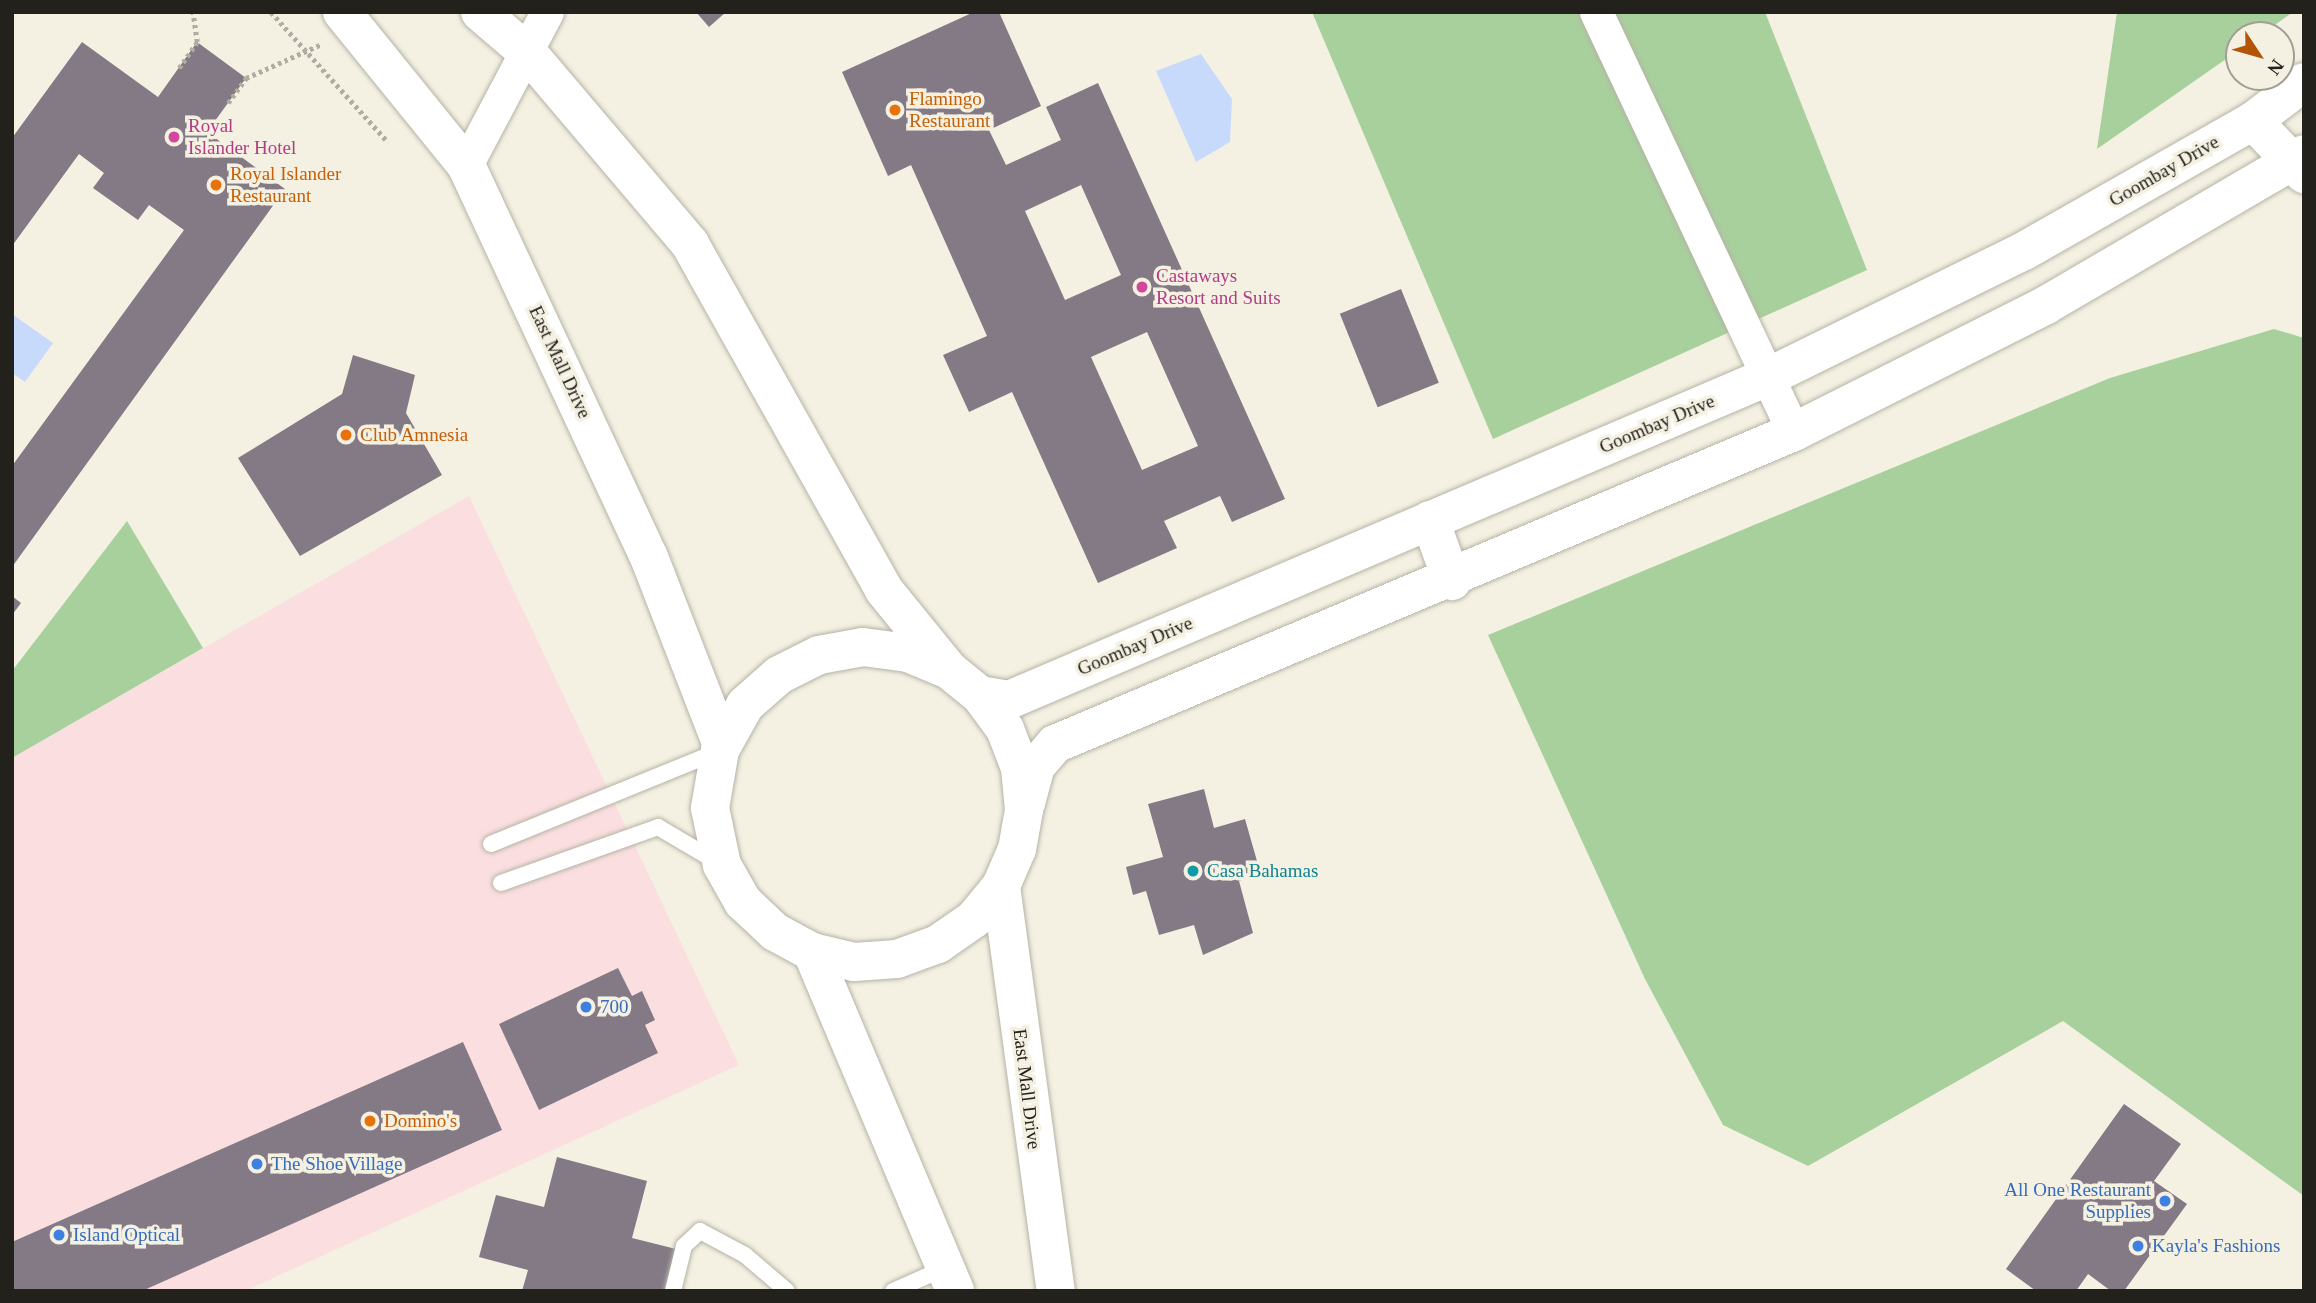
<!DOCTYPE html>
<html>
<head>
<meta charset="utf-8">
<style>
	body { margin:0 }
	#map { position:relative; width:2316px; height:1303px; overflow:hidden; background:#f4f1e3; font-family:Georgia,serif }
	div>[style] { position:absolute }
	.commercial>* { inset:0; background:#fbdfe0 }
	.forest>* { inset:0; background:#a8d09d }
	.water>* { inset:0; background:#c8dafb }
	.building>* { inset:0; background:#837a86; transform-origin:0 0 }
	.path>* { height:4.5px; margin-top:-2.25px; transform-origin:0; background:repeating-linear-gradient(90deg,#afaca1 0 3.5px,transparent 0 7px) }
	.roads { filter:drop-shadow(0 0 2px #b6b3a5) drop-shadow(0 0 2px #b6b3a5) }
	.lane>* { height:16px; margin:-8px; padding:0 8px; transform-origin:8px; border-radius:8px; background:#fff }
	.street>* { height:33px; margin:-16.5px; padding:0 16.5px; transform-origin:16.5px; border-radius:16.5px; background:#fff }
	.secondary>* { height:38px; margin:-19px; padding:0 19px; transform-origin:19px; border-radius:19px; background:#fff }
	.primary>* { height:38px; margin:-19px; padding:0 19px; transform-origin:19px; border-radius:19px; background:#fff }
	.dots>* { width:19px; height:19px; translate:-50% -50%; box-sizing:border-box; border:4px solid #f4f1e3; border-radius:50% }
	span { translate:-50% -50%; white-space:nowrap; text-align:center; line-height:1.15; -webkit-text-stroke:7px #f4f1e3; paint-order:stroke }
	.food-label { font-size:19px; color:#c56008 }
	.left { translate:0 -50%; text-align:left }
	.hotel-label { font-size:19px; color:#b23c85 }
	.street-label { font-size:19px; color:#23211c }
	.culture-label { font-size:19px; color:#0d838f }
	.shop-label { font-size:19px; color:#366cbe }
	.right { translate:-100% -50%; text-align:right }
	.frame { position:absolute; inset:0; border:14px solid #23211c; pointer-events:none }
	.north { position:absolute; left:2225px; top:21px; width:70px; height:70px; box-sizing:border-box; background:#f4f1e3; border:2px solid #a09e93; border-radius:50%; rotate:126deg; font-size:19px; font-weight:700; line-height:28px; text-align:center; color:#23211c }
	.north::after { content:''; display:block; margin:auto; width:24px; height:32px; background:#b35406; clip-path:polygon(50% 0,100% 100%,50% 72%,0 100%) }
</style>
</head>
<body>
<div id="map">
	<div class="commercial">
		<div style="clip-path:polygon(469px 496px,739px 1065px,245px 1291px,12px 1291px,12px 758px)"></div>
	</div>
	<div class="forest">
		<div style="clip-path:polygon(1312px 12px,1765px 12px,1867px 270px,1493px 439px)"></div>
		<div style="clip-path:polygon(2117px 12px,2293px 12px,2261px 35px,2239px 35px,2239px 50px,2097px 149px)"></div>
		<div style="clip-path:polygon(2274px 329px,2304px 338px,2304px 1196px,2063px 1021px,1808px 1166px,1723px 1125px,1645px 979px,1488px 635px,2110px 378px)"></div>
		<div style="clip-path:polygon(127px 521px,203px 648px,12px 758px,12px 671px)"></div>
	</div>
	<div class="water">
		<div style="clip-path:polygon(1201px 54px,1232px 99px,1230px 142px,1196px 162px,1156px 71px)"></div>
		<div style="clip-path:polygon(12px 314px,53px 343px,25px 382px,12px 373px)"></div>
	</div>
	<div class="building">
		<div style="clip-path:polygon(696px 12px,726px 12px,709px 27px)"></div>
		<div style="clip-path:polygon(evenodd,974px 12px,999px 12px,1041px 106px,989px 130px,1006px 165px,1061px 140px,1046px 107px,1098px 83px,1285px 499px,1232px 522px,1220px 496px,1164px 521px,1177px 548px,1098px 583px,1012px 392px,969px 412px,943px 355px,987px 336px,911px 165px,888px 176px,842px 72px,974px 12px,1081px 185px,1121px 275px,1065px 300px,1025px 211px,1081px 185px,974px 12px,1147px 332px,1198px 446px,1142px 470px,1091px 357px,1147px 332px)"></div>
		<div style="clip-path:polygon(82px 42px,158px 97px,197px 42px,246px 78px,207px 132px,285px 189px,12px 567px,12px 466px,184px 230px,149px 205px,138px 220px,93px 188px,104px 173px,79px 154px,12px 246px,12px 138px)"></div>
		<div style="left:1401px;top:289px;width:101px;height:66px;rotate:68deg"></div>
		<div style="clip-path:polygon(353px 355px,415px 375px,406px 413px,442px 475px,300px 556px,238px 458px,342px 394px)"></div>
		<div style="clip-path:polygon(12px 596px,21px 603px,12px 615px)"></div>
		<div style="clip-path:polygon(1204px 789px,1214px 828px,1245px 819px,1261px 875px,1239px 881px,1253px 933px,1203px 955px,1194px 925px,1159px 935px,1146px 891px,1133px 895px,1126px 867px,1163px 857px,1148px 804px)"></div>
		<div style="clip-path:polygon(618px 968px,632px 996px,642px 991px,655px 1020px,645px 1025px,658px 1053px,539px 1110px,499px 1024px)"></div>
		<div style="clip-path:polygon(463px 1042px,502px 1130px,142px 1291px,12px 1291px,12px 1242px)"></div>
		<div style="clip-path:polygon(2124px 1104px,2181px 1144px,2154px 1181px,2187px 1204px,2124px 1291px,2111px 1291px,2088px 1274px,2076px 1291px,2036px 1291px,2006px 1269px)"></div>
		<div style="clip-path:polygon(557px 1157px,647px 1181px,632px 1238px,680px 1250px,669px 1291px,522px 1291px,528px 1270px,479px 1257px,496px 1195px,544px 1207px)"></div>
	</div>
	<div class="path">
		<div style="left:271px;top:12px;width:175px;rotate:48deg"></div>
		<div style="left:179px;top:68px;width:32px;rotate:-55deg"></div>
		<div style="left:197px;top:42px;width:30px;rotate:-98deg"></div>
		<div style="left:228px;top:103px;width:31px;rotate:-54deg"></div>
		<div style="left:246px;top:78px;width:83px;rotate:-24.1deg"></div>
	</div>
	<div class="roads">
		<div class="lane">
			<div style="left:491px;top:844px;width:246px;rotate:-22.2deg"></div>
			<div style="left:501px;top:883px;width:167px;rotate:-19.6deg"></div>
			<div style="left:658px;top:827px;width:69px;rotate:30.7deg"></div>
			<div style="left:673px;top:1291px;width:46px;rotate:-76.3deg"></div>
			<div style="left:684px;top:1246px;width:22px;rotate:-43deg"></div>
			<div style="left:700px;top:1231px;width:51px;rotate:28.1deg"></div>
			<div style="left:745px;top:1255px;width:55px;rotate:40.6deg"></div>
			<div style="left:893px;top:1291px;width:57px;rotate:-23.9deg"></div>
		</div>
		<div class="street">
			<div style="left:1596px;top:12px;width:464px;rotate:64.8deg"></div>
			<div style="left:466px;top:165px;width:173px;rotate:-62.1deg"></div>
		</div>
		<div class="secondary">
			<div style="left:2253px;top:121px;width:74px;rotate:46.1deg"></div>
		</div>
		<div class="primary">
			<div style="left:342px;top:12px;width:197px;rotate:51deg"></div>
			<div style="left:466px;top:165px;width:433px;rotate:65deg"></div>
			<div style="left:649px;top:557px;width:202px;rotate:68.8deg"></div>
			<div style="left:480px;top:12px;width:65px;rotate:40.6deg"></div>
			<div style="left:529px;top:54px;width:249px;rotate:49.7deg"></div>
			<div style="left:690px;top:244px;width:397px;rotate:60.7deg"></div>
			<div style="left:884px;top:590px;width:103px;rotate:50.9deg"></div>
			<div style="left:949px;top:670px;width:40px;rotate:39deg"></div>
			<div style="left:980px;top:695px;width:42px;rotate:53.7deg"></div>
			<div style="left:1005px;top:729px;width:42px;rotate:69deg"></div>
			<div style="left:1020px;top:768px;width:42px;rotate:84.6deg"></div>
			<div style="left:1024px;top:810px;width:40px;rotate:100deg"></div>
			<div style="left:1017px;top:849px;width:40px;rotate:113.4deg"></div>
			<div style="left:1001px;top:886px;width:43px;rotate:129.3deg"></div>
			<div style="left:974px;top:919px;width:44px;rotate:145.2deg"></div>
			<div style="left:938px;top:944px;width:44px;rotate:159.9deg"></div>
			<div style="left:897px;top:959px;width:43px;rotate:176deg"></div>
			<div style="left:854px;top:962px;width:43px;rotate:-166.6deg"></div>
			<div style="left:812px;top:952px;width:42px;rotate:-151.6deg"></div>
			<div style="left:775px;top:932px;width:44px;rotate:-136.8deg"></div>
			<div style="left:743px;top:902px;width:43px;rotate:-119.6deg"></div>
			<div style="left:722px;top:865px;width:58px;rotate:-101.9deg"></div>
			<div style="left:710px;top:808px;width:59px;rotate:-80.2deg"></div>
			<div style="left:720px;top:750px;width:51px;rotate:-60.9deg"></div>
			<div style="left:745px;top:705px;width:45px;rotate:-41.4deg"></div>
			<div style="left:779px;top:675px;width:45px;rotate:-26.6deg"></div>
			<div style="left:819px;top:655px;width:45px;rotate:-10.3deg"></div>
			<div style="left:863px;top:647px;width:45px;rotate:7.6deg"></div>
			<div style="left:908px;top:653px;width:44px;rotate:22.5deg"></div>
			<div style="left:1430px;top:520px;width:65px;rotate:70.2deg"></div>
			<div style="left:980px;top:695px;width:29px;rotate:10deg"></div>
			<div style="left:1009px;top:700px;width:829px;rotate:-23.07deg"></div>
			<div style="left:1772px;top:375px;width:281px;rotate:-26.2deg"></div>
			<div style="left:2024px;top:251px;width:263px;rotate:-29.6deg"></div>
			<div style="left:2253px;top:121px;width:64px;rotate:-37.4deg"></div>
			<div style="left:1026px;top:803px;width:38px;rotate:-75deg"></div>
			<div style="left:1036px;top:766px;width:29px;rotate:-49deg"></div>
			<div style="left:1055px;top:744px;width:802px;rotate:-22.89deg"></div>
			<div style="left:1794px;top:432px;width:282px;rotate:-26.7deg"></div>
			<div style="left:2046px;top:305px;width:299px;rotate:-30.3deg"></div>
			<div style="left:1001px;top:886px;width:409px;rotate:82.3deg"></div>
			<div style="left:812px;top:952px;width:368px;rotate:67.1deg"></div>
		</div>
	</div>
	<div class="dots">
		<div style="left:895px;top:110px;background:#e8710a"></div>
		<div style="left:174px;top:137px;background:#d1479c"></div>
		<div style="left:216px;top:185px;background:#e8710a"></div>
		<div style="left:1142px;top:287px;background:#d1479c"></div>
		<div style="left:346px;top:435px;background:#e8710a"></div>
		<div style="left:1193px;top:871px;background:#0f9aa8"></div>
		<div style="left:586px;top:1007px;background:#3f7fe0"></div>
		<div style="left:370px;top:1121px;background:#e8710a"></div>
		<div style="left:257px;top:1164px;background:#3f7fe0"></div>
		<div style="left:2165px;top:1201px;background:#3f7fe0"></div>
		<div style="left:59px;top:1235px;background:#3f7fe0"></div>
		<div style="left:2138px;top:1246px;background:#3f7fe0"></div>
	</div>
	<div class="food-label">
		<span class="left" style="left:909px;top:110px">Flamingo<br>Restaurant</span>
		<span class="left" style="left:230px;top:185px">Royal Islander<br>Restaurant</span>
		<span class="left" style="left:360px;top:435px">Club Amnesia</span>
		<span class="left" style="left:384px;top:1121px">Domino's</span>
	</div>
	<div class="hotel-label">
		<span class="left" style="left:188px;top:137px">Royal<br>Islander Hotel</span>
		<span class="left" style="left:1156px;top:287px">Castaways<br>Resort and Suits</span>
	</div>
	<div class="street-label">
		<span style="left:2164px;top:171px;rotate:-30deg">Goombay Drive</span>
		<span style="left:560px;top:362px;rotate:65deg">East Mall Drive</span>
		<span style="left:1657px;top:424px;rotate:-23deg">Goombay Drive</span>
		<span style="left:1135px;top:646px;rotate:-23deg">Goombay Drive</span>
		<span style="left:1027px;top:1089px;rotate:83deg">East Mall Drive</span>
	</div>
	<div class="culture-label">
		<span class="left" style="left:1207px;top:871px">Casa Bahamas</span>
	</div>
	<div class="shop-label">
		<span class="left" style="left:600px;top:1007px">700</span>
		<span class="left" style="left:271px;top:1164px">The Shoe Village</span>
		<span class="right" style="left:2151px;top:1201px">All One Restaurant<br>Supplies</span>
		<span class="left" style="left:73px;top:1235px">Island Optical</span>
		<span class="left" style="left:2152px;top:1246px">Kayla's Fashions</span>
	</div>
	<div class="frame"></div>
	<div class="north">N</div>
</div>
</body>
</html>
